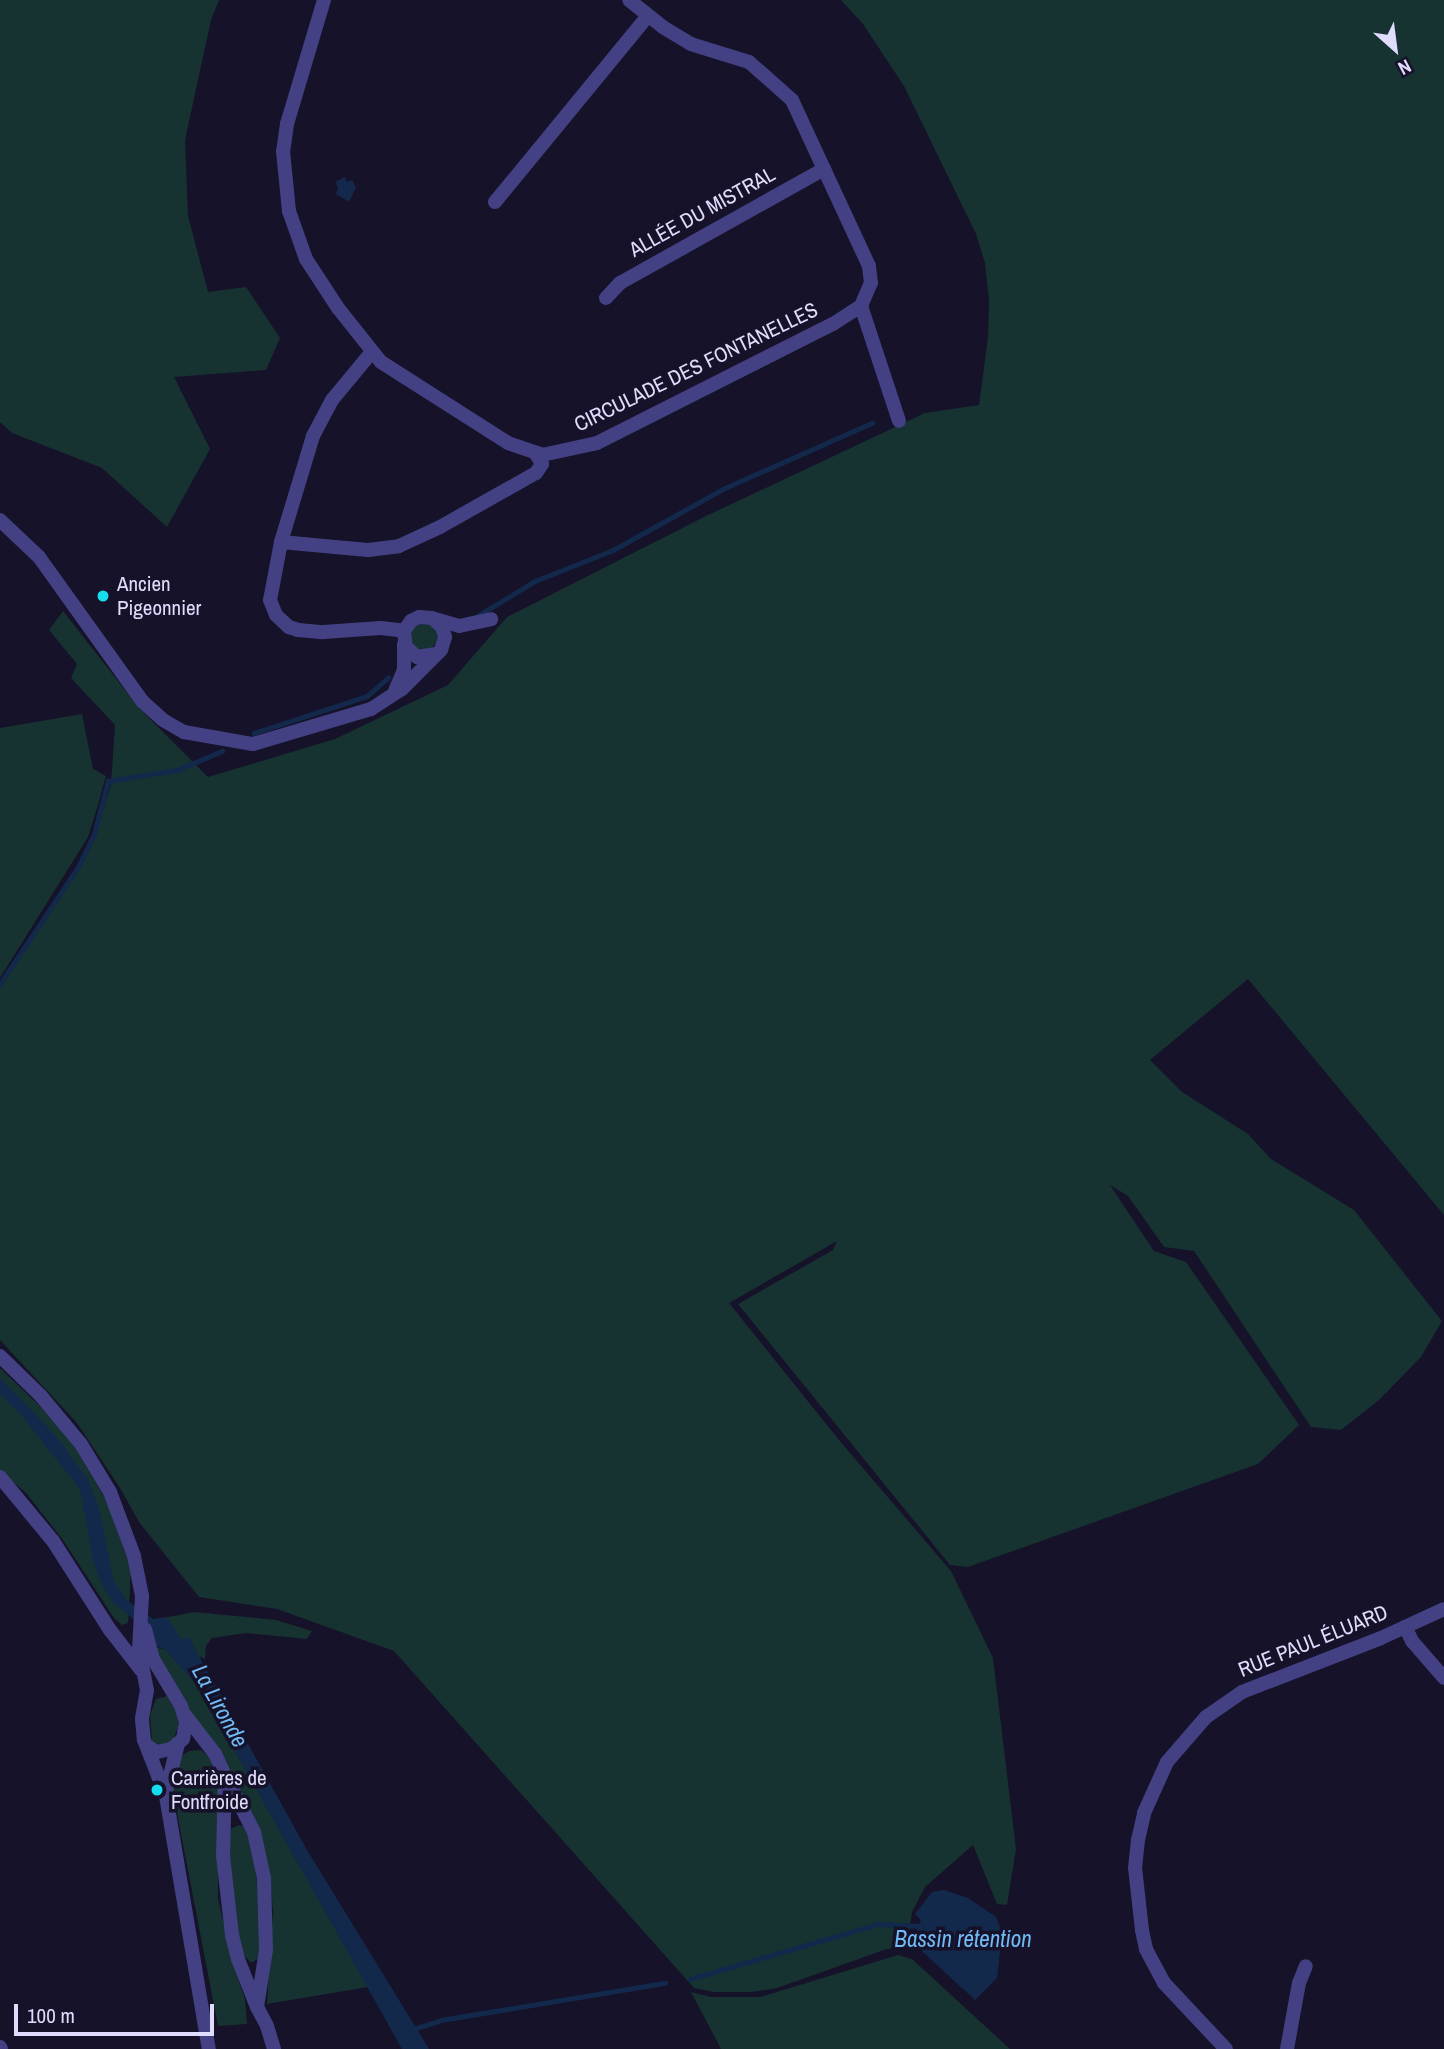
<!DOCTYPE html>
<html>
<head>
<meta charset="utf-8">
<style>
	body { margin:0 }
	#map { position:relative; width:1444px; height:2049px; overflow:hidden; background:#161229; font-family:"Archivo Narrow",sans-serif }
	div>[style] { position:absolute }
	.green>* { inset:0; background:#163231 }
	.round { border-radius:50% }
	.water>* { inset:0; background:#13294c }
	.stream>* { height:4.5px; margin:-2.25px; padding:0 2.25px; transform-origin:2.25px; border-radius:2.25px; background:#13294c }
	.minor>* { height:14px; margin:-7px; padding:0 7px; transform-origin:7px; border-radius:7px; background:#434184 }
	.dots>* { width:19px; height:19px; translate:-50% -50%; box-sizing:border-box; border:4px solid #161229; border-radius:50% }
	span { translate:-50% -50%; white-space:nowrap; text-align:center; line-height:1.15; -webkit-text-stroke:7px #161229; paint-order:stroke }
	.street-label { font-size:21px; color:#e0dcfd }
	.poi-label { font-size:21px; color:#e0dcfd }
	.left { translate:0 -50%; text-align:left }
	.water-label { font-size:23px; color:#71baf5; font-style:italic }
	.north { position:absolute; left:1360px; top:14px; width:70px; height:70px; -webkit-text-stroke:5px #161229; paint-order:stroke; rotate:152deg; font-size:19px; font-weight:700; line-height:28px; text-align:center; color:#e0dcfd }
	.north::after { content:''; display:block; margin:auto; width:24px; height:32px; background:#e0dcfd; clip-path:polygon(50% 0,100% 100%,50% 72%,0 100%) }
	.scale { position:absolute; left:14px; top:2004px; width:200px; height:32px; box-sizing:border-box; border:4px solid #e0dcfd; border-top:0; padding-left:9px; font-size:21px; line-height:24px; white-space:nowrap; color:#e0dcfd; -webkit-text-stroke:5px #161229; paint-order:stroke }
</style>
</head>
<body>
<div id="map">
	<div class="green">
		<div style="clip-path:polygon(0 0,219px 0,211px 20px,185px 140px,188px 216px,208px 292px,246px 287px,280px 338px,266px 370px,174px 377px,210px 449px,167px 527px,102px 468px,12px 433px,0 422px)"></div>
		<div style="clip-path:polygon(841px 0,1444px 0,1444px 1215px,1248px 979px,1150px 1060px,1182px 1092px,1248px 1134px,1271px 1159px,1354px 1210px,1442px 1321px,1421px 1357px,1379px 1400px,1341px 1430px,1311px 1427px,1194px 1251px,1164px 1247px,1128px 1196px,1110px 1185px,1154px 1251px,1186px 1262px,1299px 1425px,1258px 1464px,968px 1567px,950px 1565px,738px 1304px,833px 1250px,837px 1241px,729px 1303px,839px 1440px,951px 1571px,993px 1658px,1016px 1849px,1007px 1905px,997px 1904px,973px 1845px,925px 1887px,912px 1912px,907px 1948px,887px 1949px,777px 1988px,752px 1992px,714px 1992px,694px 1988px,394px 1651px,277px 1609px,199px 1597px,139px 1522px,120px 1488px,77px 1423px,0 1340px,0 987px,95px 838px,111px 784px,115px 725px,71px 678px,77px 664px,49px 630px,63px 611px,140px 709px,208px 777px,335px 739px,448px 685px,507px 617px,706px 516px,925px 413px,979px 405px,988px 337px,989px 301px,985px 263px,976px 234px,904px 86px,863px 24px)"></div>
		<div class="round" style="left:411px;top:624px;width:26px;height:26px"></div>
		<div style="clip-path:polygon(82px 714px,93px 769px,106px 776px,98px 805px,88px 837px,0 978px,0 728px)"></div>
		<div style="clip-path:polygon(0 1368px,45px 1411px,75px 1447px,106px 1500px,131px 1568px,128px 1623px,122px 1625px,114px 1618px,63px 1540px,26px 1493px,0 1471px)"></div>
		<div style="clip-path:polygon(194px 1612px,276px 1620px,312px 1631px,307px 1639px,246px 1633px,212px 1638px,206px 1646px,205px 1659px,154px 1634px,154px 1620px)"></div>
		<div style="clip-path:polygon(150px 1647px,165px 1649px,199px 1687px,368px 1987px,267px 2004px,273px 1911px,270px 1877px,198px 1729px)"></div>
		<div style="clip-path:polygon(167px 1696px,178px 1715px,178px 1727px,174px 1738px,163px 1746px,152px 1741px,150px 1715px,156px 1699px)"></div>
		<div style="clip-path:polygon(201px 1750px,209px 1757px,218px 1780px,218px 1898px,231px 1957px,245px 1999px,247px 2024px,218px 2026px,171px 1782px,179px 1757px,189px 1751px)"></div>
		<div style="clip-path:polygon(239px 1825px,245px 1827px,253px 1843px,260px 1911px,259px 1958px,251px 1963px,242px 1953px,233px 1904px,228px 1830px)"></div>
		<div style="clip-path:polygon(898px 1955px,912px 1959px,1010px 2049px,721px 2049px,691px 1992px,711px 1997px,760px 1997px)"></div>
	</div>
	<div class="water">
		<div style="clip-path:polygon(345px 177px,347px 182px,352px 180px,356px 187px,349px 202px,336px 194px,338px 188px,335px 182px)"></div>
		<div style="clip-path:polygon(0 1378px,56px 1436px,89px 1481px,99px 1509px,114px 1582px,127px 1600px,153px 1619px,167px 1617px,181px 1639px,189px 1638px,307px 1850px,429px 2049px,402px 2049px,199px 1687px,165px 1649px,157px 1647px,154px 1636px,114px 1603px,102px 1585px,93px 1561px,80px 1489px,21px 1415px,0 1394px)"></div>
		<div style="clip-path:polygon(944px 1890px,968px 1898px,996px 1917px,1002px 1933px,997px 1978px,975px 2000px,912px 1942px,921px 1920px,915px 1914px,932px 1892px)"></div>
	</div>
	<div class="stream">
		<div style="left:479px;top:615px;width:66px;rotate:-31.3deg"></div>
		<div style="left:535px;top:581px;width:84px;rotate:-21.7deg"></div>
		<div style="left:613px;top:550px;width:128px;rotate:-29deg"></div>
		<div style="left:725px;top:488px;width:161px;rotate:-23.9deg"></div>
		<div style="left:254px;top:733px;width:119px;rotate:-18.1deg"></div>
		<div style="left:367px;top:696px;width:28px;rotate:-41deg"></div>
		<div style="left:0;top:984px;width:141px;rotate:-56.3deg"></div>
		<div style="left:78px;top:867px;width:37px;rotate:-64deg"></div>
		<div style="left:94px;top:834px;width:55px;rotate:-75.2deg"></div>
		<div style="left:108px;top:781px;width:70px;rotate:-9.1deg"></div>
		<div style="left:177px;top:770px;width:49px;rotate:-22.9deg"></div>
		<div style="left:690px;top:1979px;width:196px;rotate:-16.3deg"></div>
		<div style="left:878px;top:1924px;width:44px;rotate:2.6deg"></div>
		<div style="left:411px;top:2030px;width:32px;rotate:-18deg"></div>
		<div style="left:441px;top:2020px;width:227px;rotate:-9.4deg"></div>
	</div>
	<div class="minor">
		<div style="left:324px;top:0;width:129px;rotate:106.6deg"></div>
		<div style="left:287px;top:124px;width:27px;rotate:98deg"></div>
		<div style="left:283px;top:151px;width:60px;rotate:84.3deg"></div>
		<div style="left:289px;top:211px;width:51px;rotate:70.5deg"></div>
		<div style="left:306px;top:259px;width:59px;rotate:56.9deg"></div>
		<div style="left:338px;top:308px;width:69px;rotate:51.5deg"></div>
		<div style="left:381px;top:362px;width:151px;rotate:32.5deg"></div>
		<div style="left:508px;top:443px;width:36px;rotate:19deg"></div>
		<div style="left:542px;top:455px;width:56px;rotate:-12.3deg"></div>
		<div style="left:597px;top:443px;width:264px;rotate:-26.8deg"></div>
		<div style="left:833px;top:324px;width:33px;rotate:-33deg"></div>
		<div style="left:861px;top:306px;width:25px;rotate:-67deg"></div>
		<div style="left:871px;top:283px;width:17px;rotate:-97deg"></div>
		<div style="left:869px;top:266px;width:183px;rotate:-114.9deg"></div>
		<div style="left:792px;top:100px;width:57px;rotate:-138.5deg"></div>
		<div style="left:749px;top:62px;width:61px;rotate:-162.8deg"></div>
		<div style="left:691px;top:44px;width:33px;rotate:-149deg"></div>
		<div style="left:663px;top:27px;width:43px;rotate:-141.5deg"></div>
		<div style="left:495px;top:202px;width:241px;rotate:-50.6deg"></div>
		<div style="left:606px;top:298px;width:21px;rotate:-47deg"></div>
		<div style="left:620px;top:283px;width:234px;rotate:-29.2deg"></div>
		<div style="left:861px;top:306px;width:121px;rotate:71.7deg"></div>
		<div style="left:371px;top:353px;width:61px;rotate:129.7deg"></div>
		<div style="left:332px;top:400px;width:41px;rotate:117.8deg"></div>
		<div style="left:313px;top:436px;width:111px;rotate:106.8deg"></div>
		<div style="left:281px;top:542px;width:59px;rotate:100.7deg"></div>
		<div style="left:270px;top:600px;width:16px;rotate:68deg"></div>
		<div style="left:276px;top:615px;width:18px;rotate:43deg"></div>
		<div style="left:289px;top:627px;width:9px;rotate:18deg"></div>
		<div style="left:298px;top:630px;width:25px;rotate:5deg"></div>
		<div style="left:323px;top:632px;width:58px;rotate:-3.9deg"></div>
		<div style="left:381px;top:628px;width:23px;rotate:7deg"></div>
		<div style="left:0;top:520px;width:54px;rotate:43.5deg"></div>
		<div style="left:39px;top:557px;width:177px;rotate:54.4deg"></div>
		<div style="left:142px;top:701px;width:28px;rotate:42deg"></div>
		<div style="left:163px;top:720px;width:24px;rotate:30deg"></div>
		<div style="left:184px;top:732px;width:70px;rotate:9.9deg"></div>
		<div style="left:253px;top:744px;width:123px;rotate:-16.5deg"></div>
		<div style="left:371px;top:709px;width:37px;rotate:-33deg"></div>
		<div style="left:402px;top:689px;width:55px;rotate:-45deg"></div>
		<div style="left:441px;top:650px;width:14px;rotate:-73deg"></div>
		<div style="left:445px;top:637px;width:10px;rotate:-107deg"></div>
		<div style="left:442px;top:627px;width:13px;rotate:-138deg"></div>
		<div style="left:432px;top:618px;width:13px;rotate:-176deg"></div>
		<div style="left:419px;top:617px;width:9px;rotate:153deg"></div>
		<div style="left:411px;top:621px;width:12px;rotate:125deg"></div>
		<div style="left:404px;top:631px;width:16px;rotate:83deg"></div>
		<div style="left:406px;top:647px;width:15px;rotate:42deg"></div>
		<div style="left:417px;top:657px;width:19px;rotate:-9deg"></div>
		<div style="left:281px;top:542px;width:87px;rotate:5.3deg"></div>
		<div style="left:368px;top:550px;width:31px;rotate:-7deg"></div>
		<div style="left:399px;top:546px;width:45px;rotate:-24.9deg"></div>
		<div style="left:440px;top:527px;width:110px;rotate:-29.4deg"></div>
		<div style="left:536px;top:473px;width:11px;rotate:-56deg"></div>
		<div style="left:542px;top:464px;width:12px;rotate:-121deg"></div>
		<div style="left:435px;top:619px;width:25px;rotate:16deg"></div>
		<div style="left:459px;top:626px;width:33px;rotate:-12deg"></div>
		<div style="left:395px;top:691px;width:23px;rotate:-67deg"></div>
		<div style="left:404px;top:670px;width:26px;rotate:-90deg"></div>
		<div style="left:0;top:1356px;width:57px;rotate:44.3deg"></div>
		<div style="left:41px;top:1396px;width:62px;rotate:50.2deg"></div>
		<div style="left:81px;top:1444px;width:56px;rotate:58.9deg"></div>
		<div style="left:110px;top:1492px;width:68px;rotate:69.4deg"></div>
		<div style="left:134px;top:1556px;width:41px;rotate:78.7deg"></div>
		<div style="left:142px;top:1596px;width:53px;rotate:93.2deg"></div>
		<div style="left:139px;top:1649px;width:42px;rotate:79deg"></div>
		<div style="left:147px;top:1690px;width:29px;rotate:100deg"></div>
		<div style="left:142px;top:1719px;width:21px;rotate:85deg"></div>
		<div style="left:144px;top:1740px;width:60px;rotate:68.6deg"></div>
		<div style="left:166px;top:1796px;width:257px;rotate:80.4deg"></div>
		<div style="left:0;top:1477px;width:83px;rotate:50.4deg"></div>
		<div style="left:53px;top:1541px;width:106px;rotate:57.4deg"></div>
		<div style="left:110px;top:1630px;width:51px;rotate:52.2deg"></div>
		<div style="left:1405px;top:1627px;width:16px;rotate:63deg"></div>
		<div style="left:1412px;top:1641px;width:49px;rotate:49.1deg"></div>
		<div style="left:145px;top:1629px;width:31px;rotate:75deg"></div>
		<div style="left:153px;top:1659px;width:55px;rotate:59.2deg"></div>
		<div style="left:181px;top:1706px;width:17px;rotate:73deg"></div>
		<div style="left:186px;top:1722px;width:17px;rotate:100deg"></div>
		<div style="left:183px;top:1739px;width:16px;rotate:140deg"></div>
		<div style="left:171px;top:1749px;width:14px;rotate:168deg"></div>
		<div style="left:157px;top:1752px;width:12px;rotate:-149deg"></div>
		<div style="left:185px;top:1715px;width:49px;rotate:52.4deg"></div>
		<div style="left:215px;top:1754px;width:23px;rotate:65deg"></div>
		<div style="left:166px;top:1791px;width:49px;rotate:-75.7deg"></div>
		<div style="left:257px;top:2007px;width:58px;rotate:-81deg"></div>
		<div style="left:266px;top:1950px;width:72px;rotate:-91.6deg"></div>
		<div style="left:264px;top:1878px;width:47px;rotate:-102.3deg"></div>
		<div style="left:254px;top:1832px;width:64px;rotate:-117deg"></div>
		<div style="left:225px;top:1775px;width:81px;rotate:91.4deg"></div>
		<div style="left:223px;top:1856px;width:80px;rotate:83.5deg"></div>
		<div style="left:232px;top:1935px;width:25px;rotate:76deg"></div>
		<div style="left:238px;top:1959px;width:52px;rotate:68.4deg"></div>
		<div style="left:257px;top:2007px;width:21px;rotate:62deg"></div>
		<div style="left:267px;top:2026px;width:24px;rotate:73deg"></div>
		<div style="left:0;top:2047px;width:2px;rotate:63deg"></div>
		<div style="left:1226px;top:2049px;width:91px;rotate:-133.2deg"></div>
		<div style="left:1164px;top:1983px;width:38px;rotate:-118deg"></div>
		<div style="left:1146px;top:1949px;width:19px;rotate:-102deg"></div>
		<div style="left:1142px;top:1930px;width:62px;rotate:-96.4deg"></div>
		<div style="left:1135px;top:1868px;width:28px;rotate:-84deg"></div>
		<div style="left:1138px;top:1840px;width:28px;rotate:-77deg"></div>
		<div style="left:1144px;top:1813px;width:56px;rotate:-65.7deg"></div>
		<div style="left:1167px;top:1762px;width:60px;rotate:-49.1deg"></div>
		<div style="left:1206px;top:1717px;width:44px;rotate:-34.8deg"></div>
		<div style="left:1242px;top:1692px;width:149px;rotate:-21.2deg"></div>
		<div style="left:1381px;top:1638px;width:69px;rotate:-24.7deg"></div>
		<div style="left:1287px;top:2049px;width:67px;rotate:-79.7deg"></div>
		<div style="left:1299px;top:1983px;width:18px;rotate:-68deg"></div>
	</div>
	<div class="dots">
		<div style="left:103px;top:596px;background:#16dcef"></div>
		<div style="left:157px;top:1790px;background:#16dcef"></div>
	</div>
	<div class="street-label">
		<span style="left:702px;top:212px;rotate:-29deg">ALLÉE DU MISTRAL</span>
		<span style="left:696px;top:367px;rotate:-26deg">CIRCULADE DES FONTANELLES</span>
		<span style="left:1313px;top:1641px;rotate:-22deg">RUE PAUL ÉLUARD</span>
	</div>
	<div class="poi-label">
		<span class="left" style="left:117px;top:596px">Ancien<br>Pigeonnier</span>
		<span class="left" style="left:171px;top:1790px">Carrières de<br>Fontfroide</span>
	</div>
	<div class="water-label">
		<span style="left:220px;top:1706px;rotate:61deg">La Lironde</span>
		<span style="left:963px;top:1939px">Bassin rétention</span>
	</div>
	<div class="north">N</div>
	<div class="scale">100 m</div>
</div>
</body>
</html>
